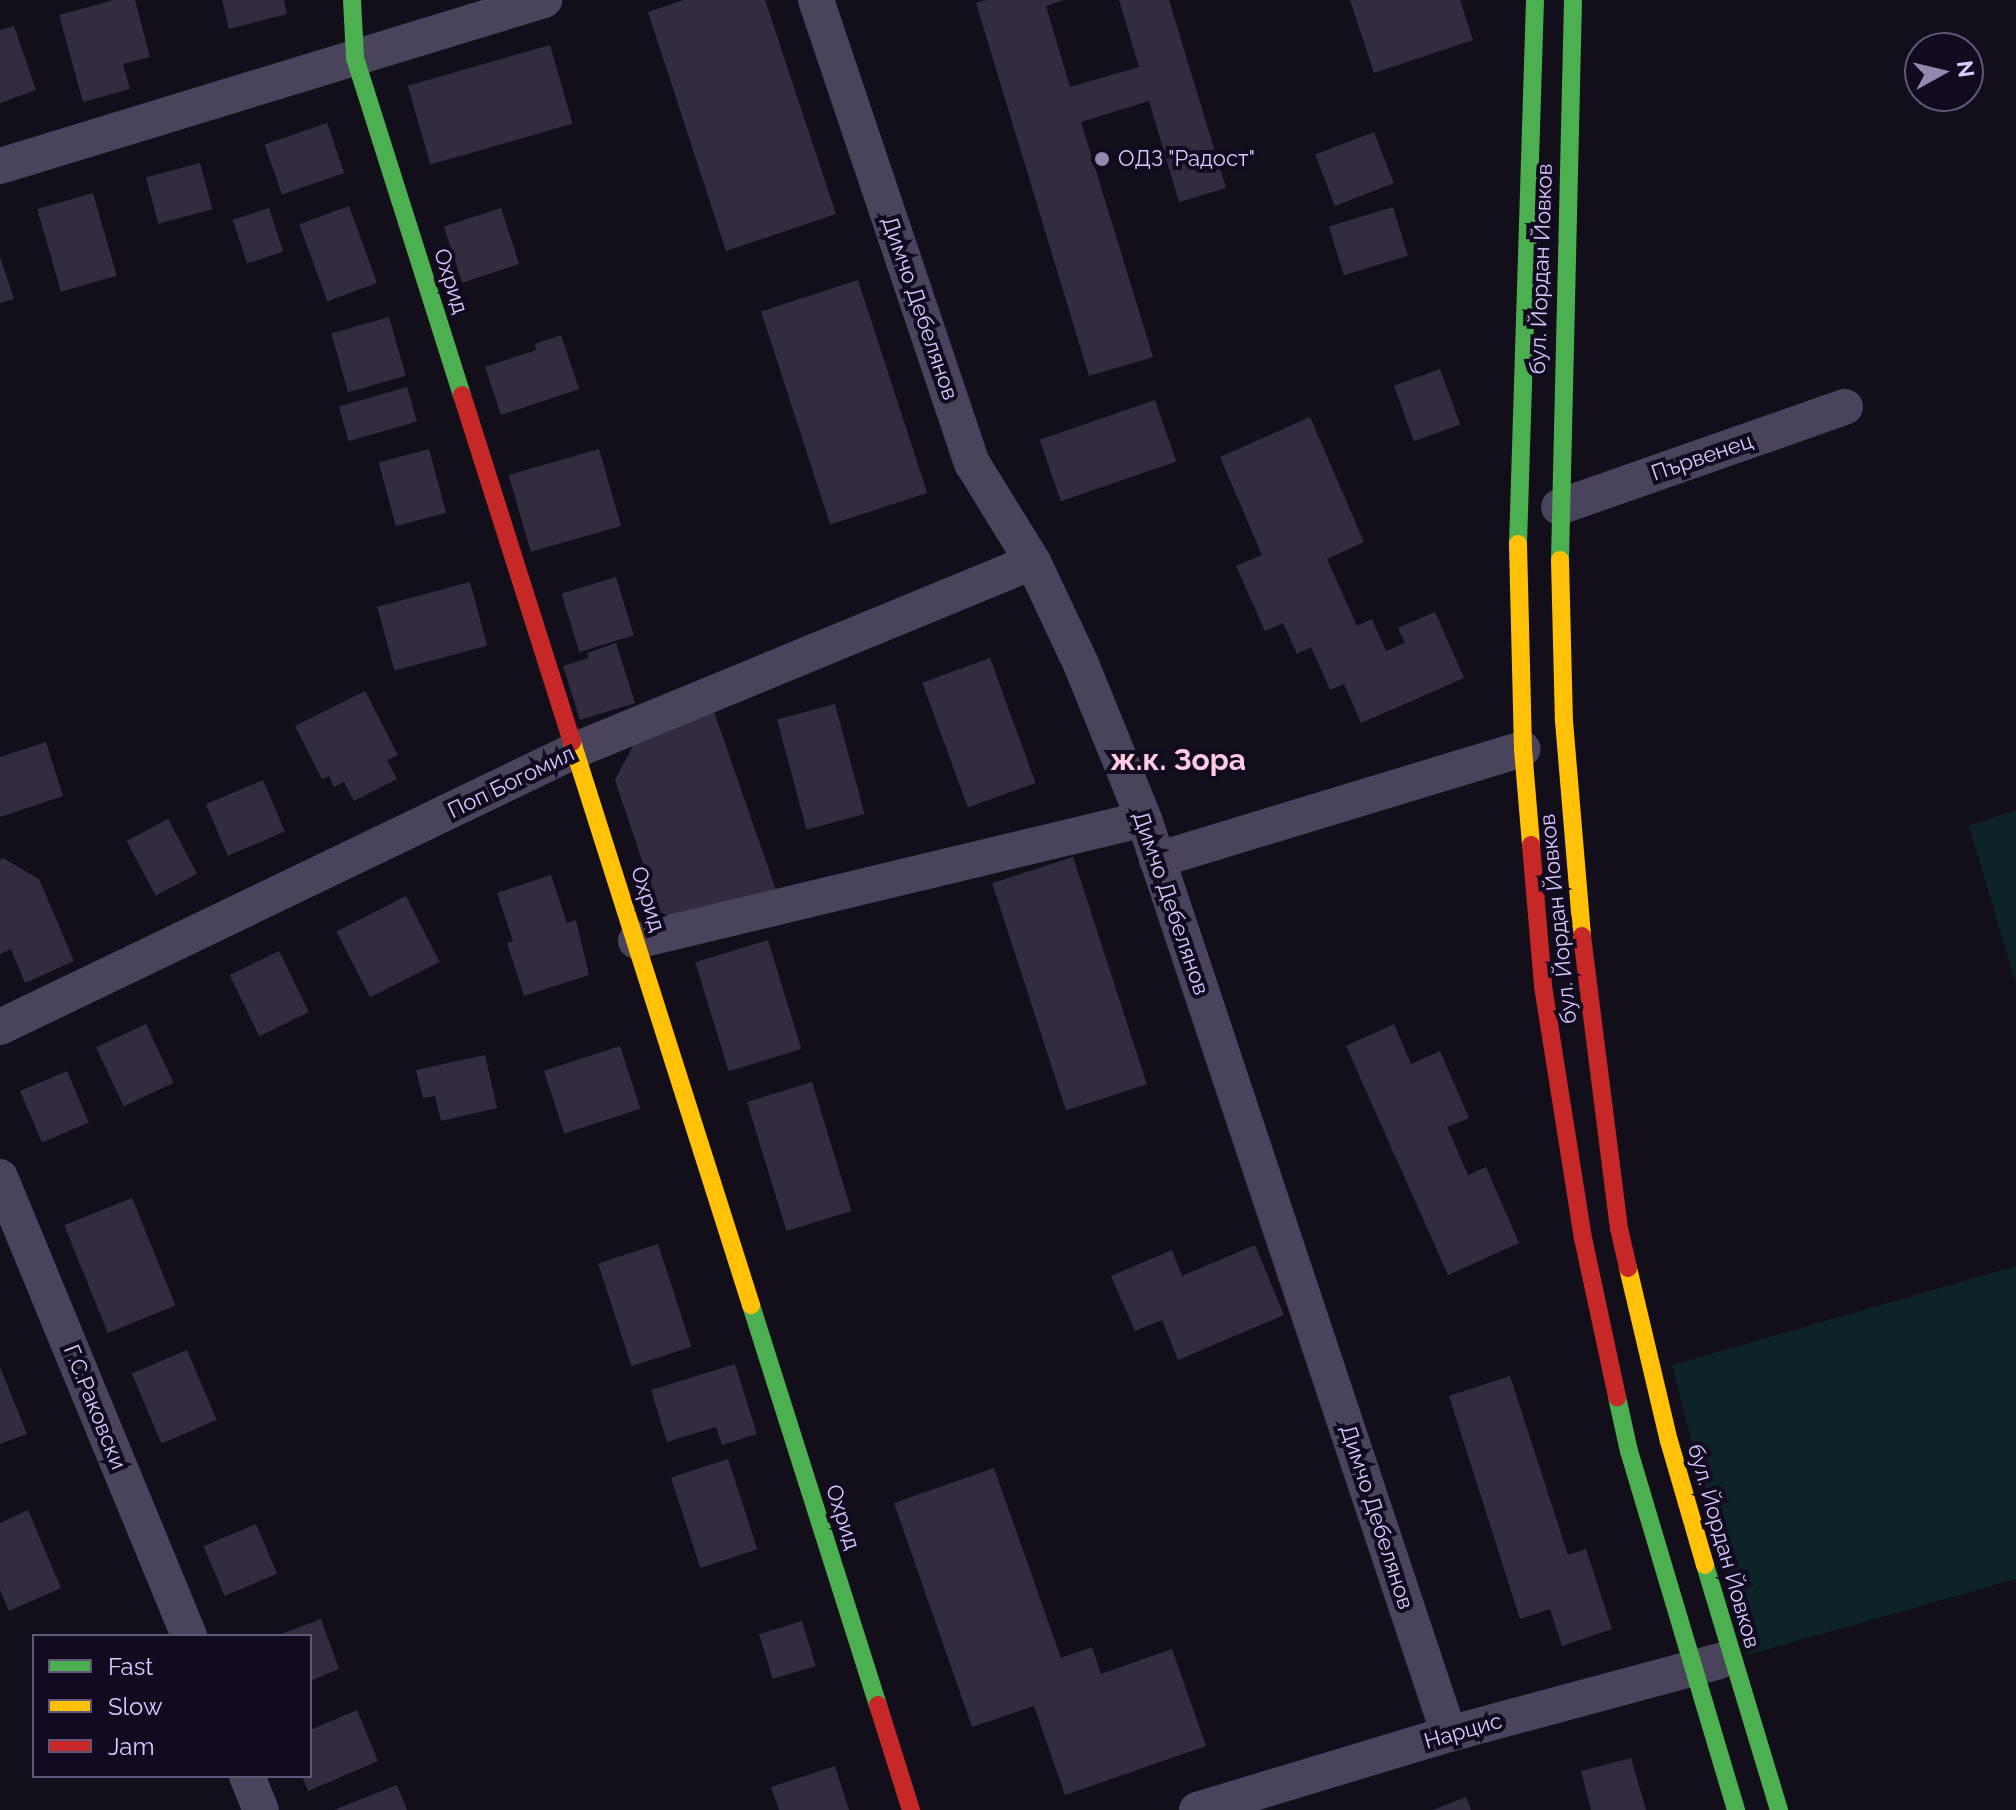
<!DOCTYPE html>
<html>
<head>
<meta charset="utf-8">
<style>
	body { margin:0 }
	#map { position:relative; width:2016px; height:1810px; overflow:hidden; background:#130f1a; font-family:Raleway,sans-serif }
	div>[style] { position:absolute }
	.green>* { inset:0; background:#0e2327 }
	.building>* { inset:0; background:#322c3e; transform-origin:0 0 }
	.street>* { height:36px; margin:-18px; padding:0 18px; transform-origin:18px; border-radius:18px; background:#49435c }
	.fast>* { height:18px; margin:-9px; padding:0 9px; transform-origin:9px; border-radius:9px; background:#4caf50 }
	.slow>* { height:18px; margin:-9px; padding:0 9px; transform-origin:9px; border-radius:9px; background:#ffc107 }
	.jam>* { height:18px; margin:-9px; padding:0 9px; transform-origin:9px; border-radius:9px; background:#c62828 }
	.dots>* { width:22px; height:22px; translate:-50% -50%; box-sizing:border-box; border:4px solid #120b1f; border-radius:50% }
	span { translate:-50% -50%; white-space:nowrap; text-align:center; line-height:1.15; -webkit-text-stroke:8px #120b1f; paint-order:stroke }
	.poi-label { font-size:22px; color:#d8c9ff }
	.left { translate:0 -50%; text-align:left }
	.street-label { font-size:22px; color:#d8c9ff }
	.district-label { font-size:30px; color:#ffcbe3; font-weight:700 }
	.legend { position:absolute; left:32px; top:1634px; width:280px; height:144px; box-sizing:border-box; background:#120b1f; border:2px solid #615779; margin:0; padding:10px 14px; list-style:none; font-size:24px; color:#d8c9ff }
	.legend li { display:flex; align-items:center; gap:16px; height:40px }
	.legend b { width:40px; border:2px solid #615779 }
	.north { position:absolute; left:1904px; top:32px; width:80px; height:80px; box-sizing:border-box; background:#120b1f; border:2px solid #615779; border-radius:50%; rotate:82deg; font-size:22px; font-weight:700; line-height:32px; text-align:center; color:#d8c9ff }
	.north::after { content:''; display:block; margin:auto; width:28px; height:36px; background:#9388af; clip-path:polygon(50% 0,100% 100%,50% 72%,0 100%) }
</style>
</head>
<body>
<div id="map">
	<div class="green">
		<div style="clip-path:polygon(2016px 810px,2016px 984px,1969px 826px)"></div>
		<div style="clip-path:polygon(2016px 1266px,2016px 1579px,1747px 1655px,1672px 1365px)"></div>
	</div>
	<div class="building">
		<div style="clip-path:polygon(114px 0,135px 0,150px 57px,123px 64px,130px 89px,83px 102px,59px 15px)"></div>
		<div style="clip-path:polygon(222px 0,284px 0,287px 14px,229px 29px)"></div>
		<div style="clip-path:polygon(684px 0,765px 0,836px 214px,726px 251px,648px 12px)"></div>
		<div style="clip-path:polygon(986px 0,1064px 0,1046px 6px,1070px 87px,1139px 67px,1119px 0,1169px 0,1226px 188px,1179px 202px,1149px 101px,1081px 122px,1153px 357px,1089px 376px,976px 3px)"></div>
		<div style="clip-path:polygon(1350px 0,1460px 0,1473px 40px,1374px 73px)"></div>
		<div style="clip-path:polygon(14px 26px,36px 90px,0 103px,0 30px)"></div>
		<div style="left:550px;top:45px;width:82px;height:148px;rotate:74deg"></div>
		<div style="left:327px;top:123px;width:53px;height:66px;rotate:71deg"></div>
		<div style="left:1374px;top:132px;width:55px;height:63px;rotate:69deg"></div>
		<div style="left:200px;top:163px;width:48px;height:56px;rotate:75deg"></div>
		<div style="left:93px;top:193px;width:86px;height:58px;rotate:74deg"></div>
		<div style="left:349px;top:206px;width:82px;height:53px;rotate:70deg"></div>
		<div style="left:1393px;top:207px;width:51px;height:67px;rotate:73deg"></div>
		<div style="left:269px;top:208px;width:46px;height:38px;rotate:72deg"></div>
		<div style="left:501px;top:208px;width:59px;height:60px;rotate:72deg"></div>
		<div style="clip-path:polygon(0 257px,14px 299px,0 303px)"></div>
		<div style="left:858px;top:280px;width:224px;height:102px;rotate:72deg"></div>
		<div style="left:389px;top:317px;width:61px;height:60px;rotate:74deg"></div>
		<div style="clip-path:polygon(561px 335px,579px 389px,501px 415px,485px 367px,536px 350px,535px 344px)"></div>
		<div style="left:1440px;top:369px;width:59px;height:49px;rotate:70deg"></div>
		<div style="left:407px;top:387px;width:36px;height:71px;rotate:74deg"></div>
		<div style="left:1155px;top:400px;width:65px;height:122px;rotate:71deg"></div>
		<div style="clip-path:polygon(1310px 417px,1364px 542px,1327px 559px,1357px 626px,1372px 619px,1386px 651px,1405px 643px,1398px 628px,1435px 612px,1464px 678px,1361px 723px,1344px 684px,1330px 690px,1311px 647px,1297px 654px,1283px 623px,1265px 631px,1236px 566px,1262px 555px,1220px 457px)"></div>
		<div style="left:429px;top:449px;width:66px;height:52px;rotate:75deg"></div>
		<div style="left:599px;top:449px;width:80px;height:94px;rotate:74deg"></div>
		<div style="left:616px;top:577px;width:61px;height:57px;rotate:73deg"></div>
		<div style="left:470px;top:582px;width:66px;height:96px;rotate:75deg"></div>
		<div style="clip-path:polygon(616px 643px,635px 703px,580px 720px,563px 666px,589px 658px,587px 653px)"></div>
		<div style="left:990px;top:658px;width:133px;height:72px;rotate:70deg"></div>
		<div style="clip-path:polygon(365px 691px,398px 755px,387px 760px,397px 779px,354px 801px,344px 782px,334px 787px,329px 776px,322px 779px,295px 726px)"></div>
		<div style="left:835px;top:704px;width:114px;height:60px;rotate:75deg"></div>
		<div style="clip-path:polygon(713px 709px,776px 890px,661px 917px,615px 780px,634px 744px)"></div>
		<div style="clip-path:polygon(46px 742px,63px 796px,0 817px,0 757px)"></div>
		<div style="left:263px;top:780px;width:56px;height:62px;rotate:67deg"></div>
		<div style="left:168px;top:819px;width:62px;height:47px;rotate:62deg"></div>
		<div style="left:1073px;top:857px;width:239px;height:85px;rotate:72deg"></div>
		<div style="clip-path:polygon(3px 858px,39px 879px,74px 961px,25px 983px,11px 949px,0 954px,0 860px)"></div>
		<div style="clip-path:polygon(551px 875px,567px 923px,576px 920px,589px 975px,524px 996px,507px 943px,513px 941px,497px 893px)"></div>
		<div style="left:406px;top:896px;width:74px;height:78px;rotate:63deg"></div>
		<div style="left:768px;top:940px;width:114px;height:76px;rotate:73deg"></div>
		<div style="left:279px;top:951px;width:68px;height:55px;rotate:64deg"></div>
		<div style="left:146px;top:1024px;width:65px;height:55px;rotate:65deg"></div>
		<div style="clip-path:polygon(1394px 1024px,1411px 1064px,1440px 1051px,1469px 1118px,1447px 1127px,1468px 1175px,1486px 1167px,1519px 1243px,1448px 1275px,1346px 1046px)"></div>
		<div style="left:620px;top:1046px;width:66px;height:80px;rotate:72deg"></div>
		<div style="clip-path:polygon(485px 1055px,497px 1108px,441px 1121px,435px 1096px,423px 1098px,416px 1070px)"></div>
		<div style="left:67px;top:1071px;width:56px;height:51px;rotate:67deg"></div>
		<div style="left:812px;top:1082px;width:135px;height:68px;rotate:73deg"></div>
		<div style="left:132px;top:1198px;width:116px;height:73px;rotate:68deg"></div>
		<div style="left:658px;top:1244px;width:108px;height:63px;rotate:72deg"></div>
		<div style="clip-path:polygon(1255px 1245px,1284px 1315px,1178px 1360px,1162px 1320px,1135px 1331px,1111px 1276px,1172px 1250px,1182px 1276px)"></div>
		<div style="left:187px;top:1350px;width:76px;height:60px;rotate:67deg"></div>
		<div style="clip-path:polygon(735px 1364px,757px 1434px,722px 1445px,716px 1427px,667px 1442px,651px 1390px)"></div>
		<div style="clip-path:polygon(0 1367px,27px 1434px,0 1444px)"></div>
		<div style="clip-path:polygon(1510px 1376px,1568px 1555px,1586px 1549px,1612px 1629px,1562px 1646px,1550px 1609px,1520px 1619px,1449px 1396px)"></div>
		<div style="left:728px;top:1459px;width:95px;height:60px;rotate:72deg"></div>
		<div style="clip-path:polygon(994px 1468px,1061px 1658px,1092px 1647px,1101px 1674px,1172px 1649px,1206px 1746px,1065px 1795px,1034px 1706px,972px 1727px,894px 1503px)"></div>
		<div style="clip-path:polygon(28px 1510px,61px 1588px,9px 1611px,0 1590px,0 1523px)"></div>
		<div style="left:256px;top:1524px;width:54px;height:57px;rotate:67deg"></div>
		<div style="clip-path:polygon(321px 1619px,339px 1669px,310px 1681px,310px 1636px,276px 1636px)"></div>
		<div style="left:802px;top:1621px;width:47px;height:45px;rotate:73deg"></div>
		<div style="clip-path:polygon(357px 1710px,378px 1761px,308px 1791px,302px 1776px,310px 1776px,310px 1730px)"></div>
		<div style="clip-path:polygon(1631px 1758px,1646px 1810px,1591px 1810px,1581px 1771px)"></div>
		<div style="clip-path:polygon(835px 1766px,849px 1810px,779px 1810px,771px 1787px)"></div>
		<div style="clip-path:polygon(397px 1785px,407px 1810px,334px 1810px)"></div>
		<div style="clip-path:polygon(1466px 1797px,1471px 1810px,1433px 1810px)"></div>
	</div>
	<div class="street">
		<div style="left:816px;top:0;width:489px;rotate:71.4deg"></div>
		<div style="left:972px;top:463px;width:116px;rotate:58.4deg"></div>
		<div style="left:1033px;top:562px;width:113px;rotate:64.8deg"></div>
		<div style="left:1081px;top:664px;width:167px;rotate:67.9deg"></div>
		<div style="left:1144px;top:819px;width:964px;rotate:71.57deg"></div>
		<div style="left:0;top:166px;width:569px;rotate:-16.97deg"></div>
		<div style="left:1559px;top:507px;width:303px;rotate:-19.3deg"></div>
		<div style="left:1157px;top:860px;width:382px;rotate:-16.9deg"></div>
		<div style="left:636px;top:941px;width:522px;rotate:-13.5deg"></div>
		<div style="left:0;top:1027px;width:639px;rotate:-25.68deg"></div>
		<div style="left:576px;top:750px;width:494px;rotate:-22.4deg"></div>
		<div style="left:0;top:1177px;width:496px;rotate:67.6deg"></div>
		<div style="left:247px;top:1776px;width:37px;rotate:68deg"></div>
		<div style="left:1197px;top:1810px;width:263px;rotate:-16.8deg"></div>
		<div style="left:1449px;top:1734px;width:280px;rotate:-15.1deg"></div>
	</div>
	<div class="fast">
		<div style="left:352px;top:0;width:58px;rotate:87deg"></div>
		<div style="left:355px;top:58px;width:354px;rotate:72.4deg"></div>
		<div style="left:1518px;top:544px;width:544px;rotate:-88.21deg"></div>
		<div style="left:1560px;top:560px;width:560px;rotate:-88.67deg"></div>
		<div style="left:751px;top:1305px;width:420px;rotate:72.4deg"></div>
		<div style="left:1617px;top:1397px;width:55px;rotate:77.5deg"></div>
		<div style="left:1629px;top:1451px;width:375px;rotate:73.4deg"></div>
		<div style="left:1705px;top:1565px;width:256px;rotate:73.2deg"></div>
	</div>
	<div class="slow">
		<div style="left:1518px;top:544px;width:205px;rotate:88.6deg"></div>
		<div style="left:1523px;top:749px;width:96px;rotate:85.2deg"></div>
		<div style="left:1560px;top:560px;width:161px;rotate:88.6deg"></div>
		<div style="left:1564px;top:721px;width:216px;rotate:85.2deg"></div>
		<div style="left:572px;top:742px;width:591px;rotate:72.36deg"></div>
		<div style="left:1628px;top:1268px;width:178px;rotate:76.7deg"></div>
		<div style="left:1669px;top:1441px;width:129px;rotate:73.8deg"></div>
	</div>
	<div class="jam">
		<div style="left:462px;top:395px;width:364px;rotate:72.4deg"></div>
		<div style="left:1531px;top:845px;width:142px;rotate:85.1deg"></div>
		<div style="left:1543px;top:986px;width:255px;rotate:81deg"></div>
		<div style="left:1583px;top:1238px;width:163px;rotate:77.9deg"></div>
		<div style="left:1582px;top:936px;width:294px;rotate:82.8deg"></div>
		<div style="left:1619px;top:1228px;width:41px;rotate:77.3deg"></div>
		<div style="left:878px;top:1705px;width:110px;rotate:72.6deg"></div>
	</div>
	<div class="dots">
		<div style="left:1102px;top:159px;background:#9388af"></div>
	</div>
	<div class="poi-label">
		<span class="left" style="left:1118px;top:159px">ОДЗ "Радост"</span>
	</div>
	<div class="street-label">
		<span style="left:1541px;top:269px;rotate:-88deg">бул. Йордан Йовков</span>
		<span style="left:451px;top:281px;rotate:72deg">Охрид</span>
		<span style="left:920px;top:308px;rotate:71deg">Димчо Дебелянов</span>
		<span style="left:1702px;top:457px;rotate:-19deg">Първенец</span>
		<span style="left:511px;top:782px;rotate:-26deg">Поп Богомил</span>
		<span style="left:648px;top:899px;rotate:72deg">Охрид</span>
		<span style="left:1171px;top:903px;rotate:71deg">Димчо Дебелянов</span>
		<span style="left:1558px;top:919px;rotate:-96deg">бул. Йордан Йовков</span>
		<span style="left:95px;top:1407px;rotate:68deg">Г.С.Раковски</span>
		<span style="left:843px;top:1517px;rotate:72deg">Охрид</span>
		<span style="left:1377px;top:1517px;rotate:72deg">Димчо Дебелянов</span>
		<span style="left:1724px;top:1546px;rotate:74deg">бул. Йордан Йовков</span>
		<span style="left:1463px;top:1731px;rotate:-16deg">Нарцис</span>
	</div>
	<div class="district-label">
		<span style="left:1178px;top:760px">ж.к. Зора</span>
	</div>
	<ul class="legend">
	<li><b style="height:10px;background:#4caf50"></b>Fast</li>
	<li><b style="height:10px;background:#ffc107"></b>Slow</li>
	<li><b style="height:10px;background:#c62828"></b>Jam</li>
	</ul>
	<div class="north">N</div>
</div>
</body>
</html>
